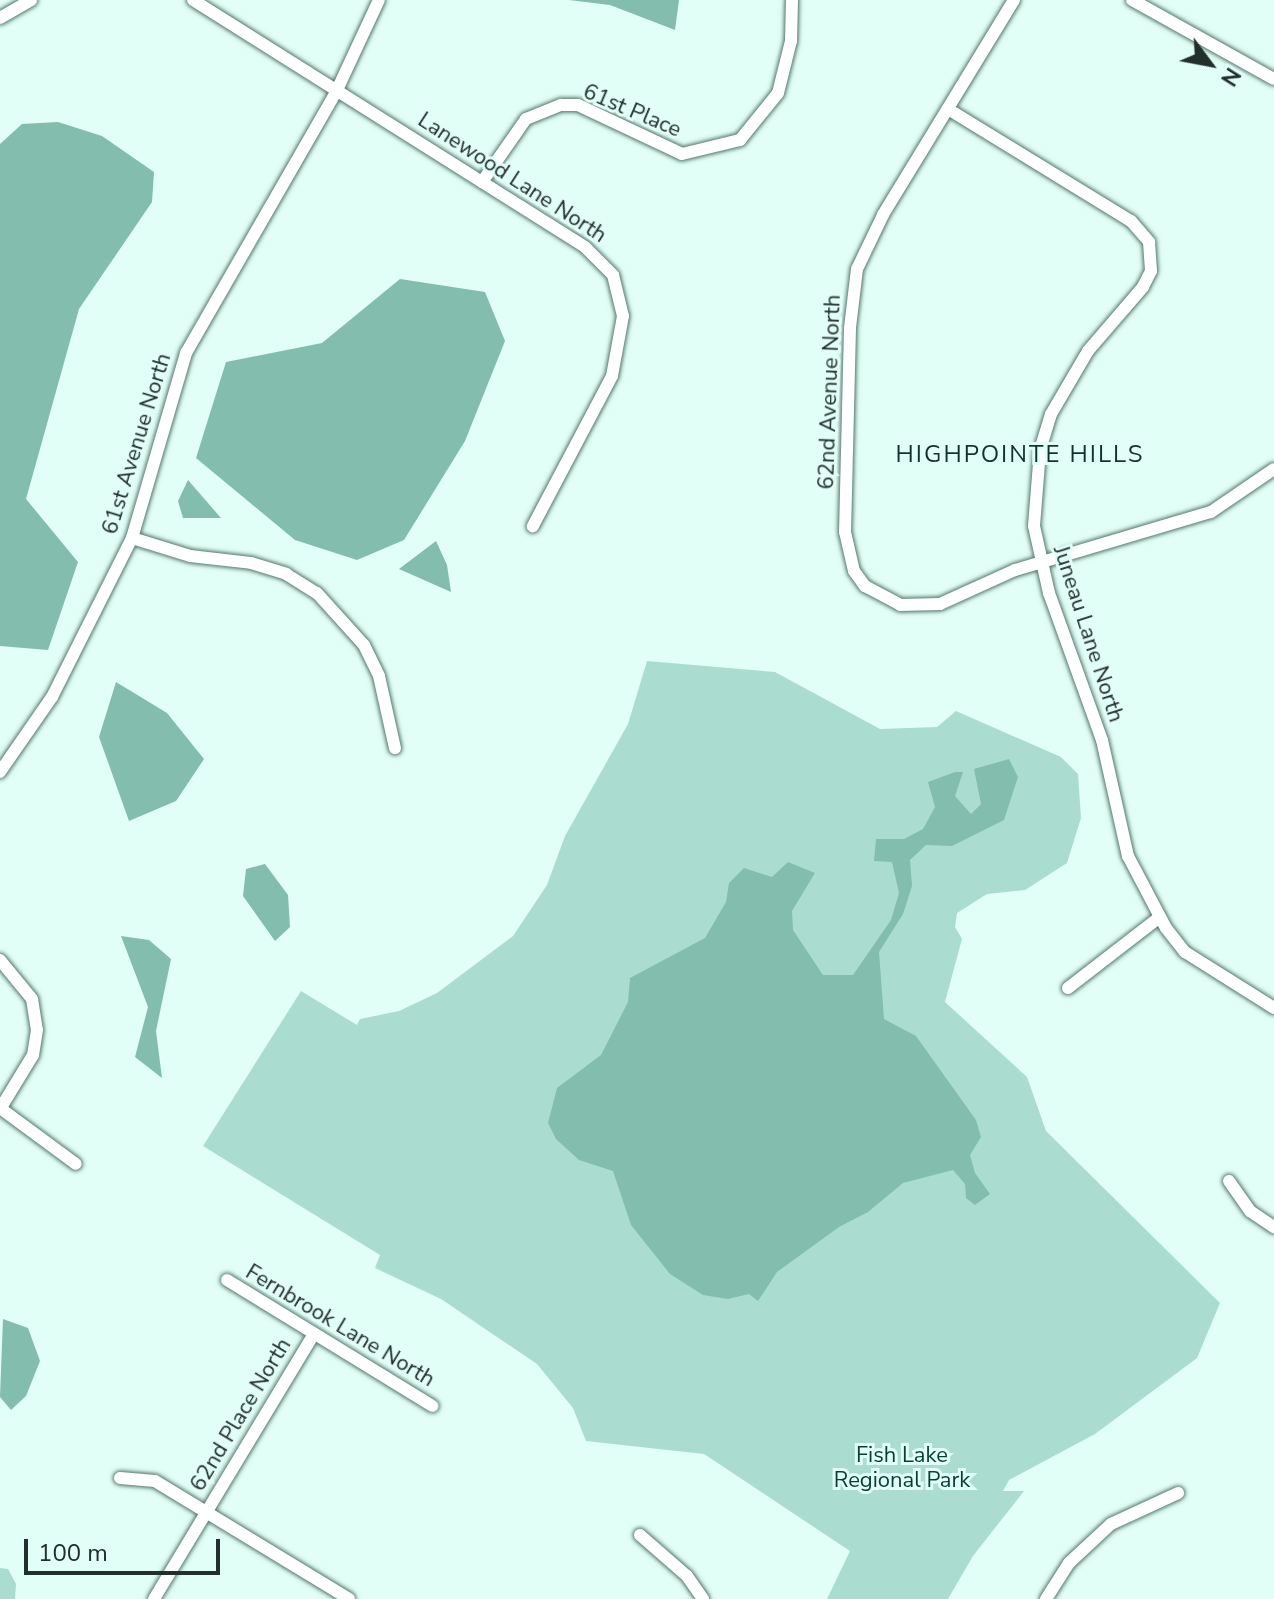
<!DOCTYPE html>
<html>
<head>
<meta charset="utf-8">
<style>
	body { margin:0 }
	#map { position:relative; width:1274px; height:1599px; overflow:hidden; background:#e1fff6; font-family:"Nunito Sans",sans-serif }
	div>[style] { position:absolute }
	.green>* { inset:0; background:#aaddcf }
	.water>* { inset:0; background:#82bdae }
	.roads { filter:drop-shadow(0 0 2px #54776e) drop-shadow(0 0 2px #54776e) }
	.minor>* { height:12px; margin:-6px; padding:0 6px; transform-origin:6px; border-radius:6px; background:#fff }
	span { translate:-50% -50%; white-space:nowrap; text-align:center; line-height:1.15; -webkit-text-stroke:6px #e1fff6; paint-order:stroke }
	.street-label { font-size:22px; color:#22302c }
	.park-label { font-size:22px; color:#083f34 }
	.neighbourhood-label { font-size:24px; color:#12332c; letter-spacing:2px }
	.north { position:absolute; left:1170px; top:24px; width:80px; height:80px; -webkit-text-stroke:6px #e1fff6; paint-order:stroke; rotate:122deg; font-size:22px; font-weight:700; line-height:32px; text-align:center; color:#22302c }
	.north::after { content:''; display:block; margin:auto; width:28px; height:36px; background:#22302c; clip-path:polygon(50% 0,100% 100%,50% 72%,0 100%) }
	.scale { position:absolute; left:24px; top:1539px; width:196px; height:36px; box-sizing:border-box; border:4px solid #22302c; border-top:0; padding-left:10px; font-size:24px; line-height:28px; white-space:nowrap; color:#22302c; -webkit-text-stroke:6px #e1fff6; paint-order:stroke }
</style>
</head>
<body>
<div id="map">
	<div class="green">
		<div style="clip-path:polygon(647px 661px,775px 672px,880px 729px,937px 727px,956px 711px,1061px 757px,1078px 774px,1081px 818px,1067px 863px,1025px 890px,987px 894px,957px 913px,955px 927px,962px 939px,945px 1002px,1027px 1077px,1046px 1131px,1220px 1303px,1197px 1358px,1095px 1434px,1009px 1480px,1003px 1491px,1024px 1491px,973px 1556px,948px 1599px,827px 1599px,850px 1551px,704px 1454px,586px 1441px,573px 1408px,537px 1364px,441px 1299px,375px 1268px,380px 1255px,203px 1146px,301px 991px,357px 1025px,360px 1019px,399px 1011px,437px 993px,513px 936px,547px 885px,565px 836px,628px 724px)"></div>
		<div style="clip-path:polygon(0 1568px,8px 1569px,16px 1584px,15px 1599px,0 1599px)"></div>
	</div>
	<div class="water">
		<div style="clip-path:polygon(569px 0,679px 0,675px 30px,610px 5px)"></div>
		<div style="clip-path:polygon(58px 122px,102px 136px,154px 172px,152px 202px,79px 309px,26px 499px,78px 562px,48px 650px,0 646px,0 144px,22px 124px)"></div>
		<div style="clip-path:polygon(400px 279px,485px 292px,505px 341px,465px 441px,404px 540px,357px 560px,295px 540px,196px 458px,226px 362px,322px 343px)"></div>
		<div style="clip-path:polygon(188px 480px,221px 518px,183px 518px,178px 501px)"></div>
		<div style="clip-path:polygon(436px 541px,447px 565px,451px 592px,399px 569px)"></div>
		<div style="clip-path:polygon(116px 682px,167px 713px,204px 759px,176px 801px,129px 821px,99px 737px)"></div>
		<div style="clip-path:polygon(1009px 759px,1018px 777px,1004px 820px,952px 846px,926px 845px,910px 860px,912px 886px,903px 914px,879px 952px,884px 1019px,916px 1036px,976px 1120px,981px 1137px,970px 1155px,975px 1173px,990px 1194px,975px 1205px,966px 1198px,965px 1184px,953px 1170px,903px 1183px,868px 1212px,839px 1227px,777px 1272px,758px 1301px,749px 1294px,728px 1299px,703px 1295px,670px 1274px,631px 1225px,613px 1171px,579px 1160px,556px 1139px,548px 1123px,557px 1088px,601px 1055px,628px 1002px,630px 978px,705px 938px,726px 902px,729px 883px,744px 868px,772px 877px,788px 862px,815px 873px,792px 911px,793px 930px,823px 975px,853px 975px,891px 920px,899px 893px,892px 862px,874px 861px,876px 839px,904px 839px,923px 829px,935px 807px,928px 782px,955px 772px,963px 772px,955px 796px,971px 814px,981px 804px,974px 769px)"></div>
		<div style="clip-path:polygon(265px 864px,288px 895px,290px 927px,275px 941px,243px 896px,246px 869px)"></div>
		<div style="clip-path:polygon(121px 936px,149px 940px,171px 959px,156px 1031px,162px 1078px,135px 1057px,148px 1007px)"></div>
		<div style="clip-path:polygon(3px 1319px,28px 1328px,40px 1361px,26px 1396px,11px 1410px,0 1397px)"></div>
	</div>
	<div class="roads">
		<div class="minor">
			<div style="left:193px;top:0;width:463px;rotate:32.2deg"></div>
			<div style="left:585px;top:247px;width:40px;rotate:45deg"></div>
			<div style="left:613px;top:275px;width:42px;rotate:76.3deg"></div>
			<div style="left:623px;top:316px;width:61px;rotate:100.4deg"></div>
			<div style="left:612px;top:376px;width:170px;rotate:117.8deg"></div>
			<div style="left:1014px;top:0;width:252px;rotate:121.4deg"></div>
			<div style="left:883px;top:215px;width:60px;rotate:115.7deg"></div>
			<div style="left:857px;top:269px;width:59px;rotate:96.8deg"></div>
			<div style="left:850px;top:328px;width:204px;rotate:91.4deg"></div>
			<div style="left:845px;top:532px;width:40px;rotate:77deg"></div>
			<div style="left:854px;top:571px;width:19px;rotate:54deg"></div>
			<div style="left:865px;top:586px;width:40px;rotate:28deg"></div>
			<div style="left:900px;top:605px;width:40px;rotate:-1.4deg"></div>
			<div style="left:940px;top:604px;width:82px;rotate:-24.4deg"></div>
			<div style="left:1015px;top:570px;width:204px;rotate:-16.5deg"></div>
			<div style="left:1211px;top:512px;width:76px;rotate:-34.3deg"></div>
			<div style="left:1132px;top:0;width:162px;rotate:29.1deg"></div>
			<div style="left:0;top:18px;width:36px;rotate:-30deg"></div>
			<div style="left:948px;top:109px;width:215px;rotate:31.5deg"></div>
			<div style="left:1131px;top:221px;width:28px;rotate:49deg"></div>
			<div style="left:1149px;top:242px;width:29px;rotate:86deg"></div>
			<div style="left:1151px;top:271px;width:18px;rotate:117deg"></div>
			<div style="left:1143px;top:287px;width:84px;rotate:130.7deg"></div>
			<div style="left:1088px;top:351px;width:73px;rotate:120.4deg"></div>
			<div style="left:1051px;top:414px;width:39px;rotate:107deg"></div>
			<div style="left:1040px;top:451px;width:75px;rotate:94.6deg"></div>
			<div style="left:1034px;top:526px;width:69px;rotate:77.4deg"></div>
			<div style="left:1049px;top:593px;width:156px;rotate:70.2deg"></div>
			<div style="left:1102px;top:740px;width:119px;rotate:77.4deg"></div>
			<div style="left:1128px;top:856px;width:81px;rotate:62.2deg"></div>
			<div style="left:1166px;top:928px;width:31px;rotate:52deg"></div>
			<div style="left:1185px;top:952px;width:105px;rotate:32.2deg"></div>
			<div style="left:482px;top:182px;width:77px;rotate:-55.1deg"></div>
			<div style="left:526px;top:119px;width:38px;rotate:-22deg"></div>
			<div style="left:561px;top:105px;width:17px"></div>
			<div style="left:578px;top:105px;width:115px;rotate:25.2deg"></div>
			<div style="left:682px;top:154px;width:60px;rotate:-13.6deg"></div>
			<div style="left:740px;top:140px;width:60px;rotate:-51deg"></div>
			<div style="left:778px;top:93px;width:54px;rotate:-76deg"></div>
			<div style="left:791px;top:41px;width:41px;rotate:-88.6deg"></div>
			<div style="left:132px;top:538px;width:61px;rotate:17.2deg"></div>
			<div style="left:190px;top:556px;width:61px;rotate:6.5deg"></div>
			<div style="left:251px;top:563px;width:37px;rotate:17deg"></div>
			<div style="left:286px;top:574px;width:36px;rotate:32deg"></div>
			<div style="left:317px;top:593px;width:70px;rotate:47.9deg"></div>
			<div style="left:364px;top:645px;width:34px;rotate:64deg"></div>
			<div style="left:379px;top:676px;width:74px;rotate:77.5deg"></div>
			<div style="left:0;top:772px;width:91px;rotate:-55.3deg"></div>
			<div style="left:52px;top:697px;width:178px;rotate:-63.3deg"></div>
			<div style="left:132px;top:538px;width:193px;rotate:-73.7deg"></div>
			<div style="left:186px;top:353px;width:303px;rotate:-60.1deg"></div>
			<div style="left:337px;top:90px;width:99px;rotate:-65deg"></div>
			<div style="left:0;top:960px;width:50px;rotate:50.6deg"></div>
			<div style="left:32px;top:999px;width:31px;rotate:81deg"></div>
			<div style="left:37px;top:1030px;width:25px;rotate:99deg"></div>
			<div style="left:33px;top:1055px;width:63px;rotate:121.4deg"></div>
			<div style="left:1068px;top:988px;width:116px;rotate:-37.7deg"></div>
			<div style="left:0;top:1108px;width:94px;rotate:36.4deg"></div>
			<div style="left:1229px;top:1181px;width:37px;rotate:55deg"></div>
			<div style="left:1250px;top:1211px;width:29px;rotate:34deg"></div>
			<div style="left:227px;top:1280px;width:241px;rotate:31.5deg"></div>
			<div style="left:120px;top:1478px;width:35px;rotate:5deg"></div>
			<div style="left:155px;top:1481px;width:227px;rotate:31.3deg"></div>
			<div style="left:640px;top:1535px;width:62px;rotate:41.1deg"></div>
			<div style="left:687px;top:1576px;width:28px;rotate:55deg"></div>
			<div style="left:154px;top:1599px;width:310px;rotate:-58.9deg"></div>
			<div style="left:1046px;top:1599px;width:43px;rotate:-57.4deg"></div>
			<div style="left:1069px;top:1563px;width:57px;rotate:-42.9deg"></div>
			<div style="left:1111px;top:1524px;width:74px;rotate:-24.8deg"></div>
		</div>
	</div>
	<div class="street-label">
		<span style="left:632px;top:111px;rotate:23deg">61st Place</span>
		<span style="left:512px;top:178px;rotate:33deg">Lanewood Lane North</span>
		<span style="left:830px;top:392px;rotate:-88deg">62nd Avenue North</span>
		<span style="left:137px;top:444px;rotate:-73deg">61st Avenue North</span>
		<span style="left:1088px;top:634px;rotate:72deg">Juneau Lane North</span>
		<span style="left:340px;top:1326px;rotate:31deg">Fernbrook Lane North</span>
		<span style="left:241px;top:1415px;rotate:-59deg">62nd Place North</span>
	</div>
	<div class="park-label">
		<span style="left:902px;top:1468px">Fish Lake<br>Regional Park</span>
	</div>
	<div class="neighbourhood-label">
		<span style="left:1020px;top:455px">HIGHPOINTE HILLS</span>
	</div>
	<div class="north">N</div>
	<div class="scale">100 m</div>
</div>
</body>
</html>
